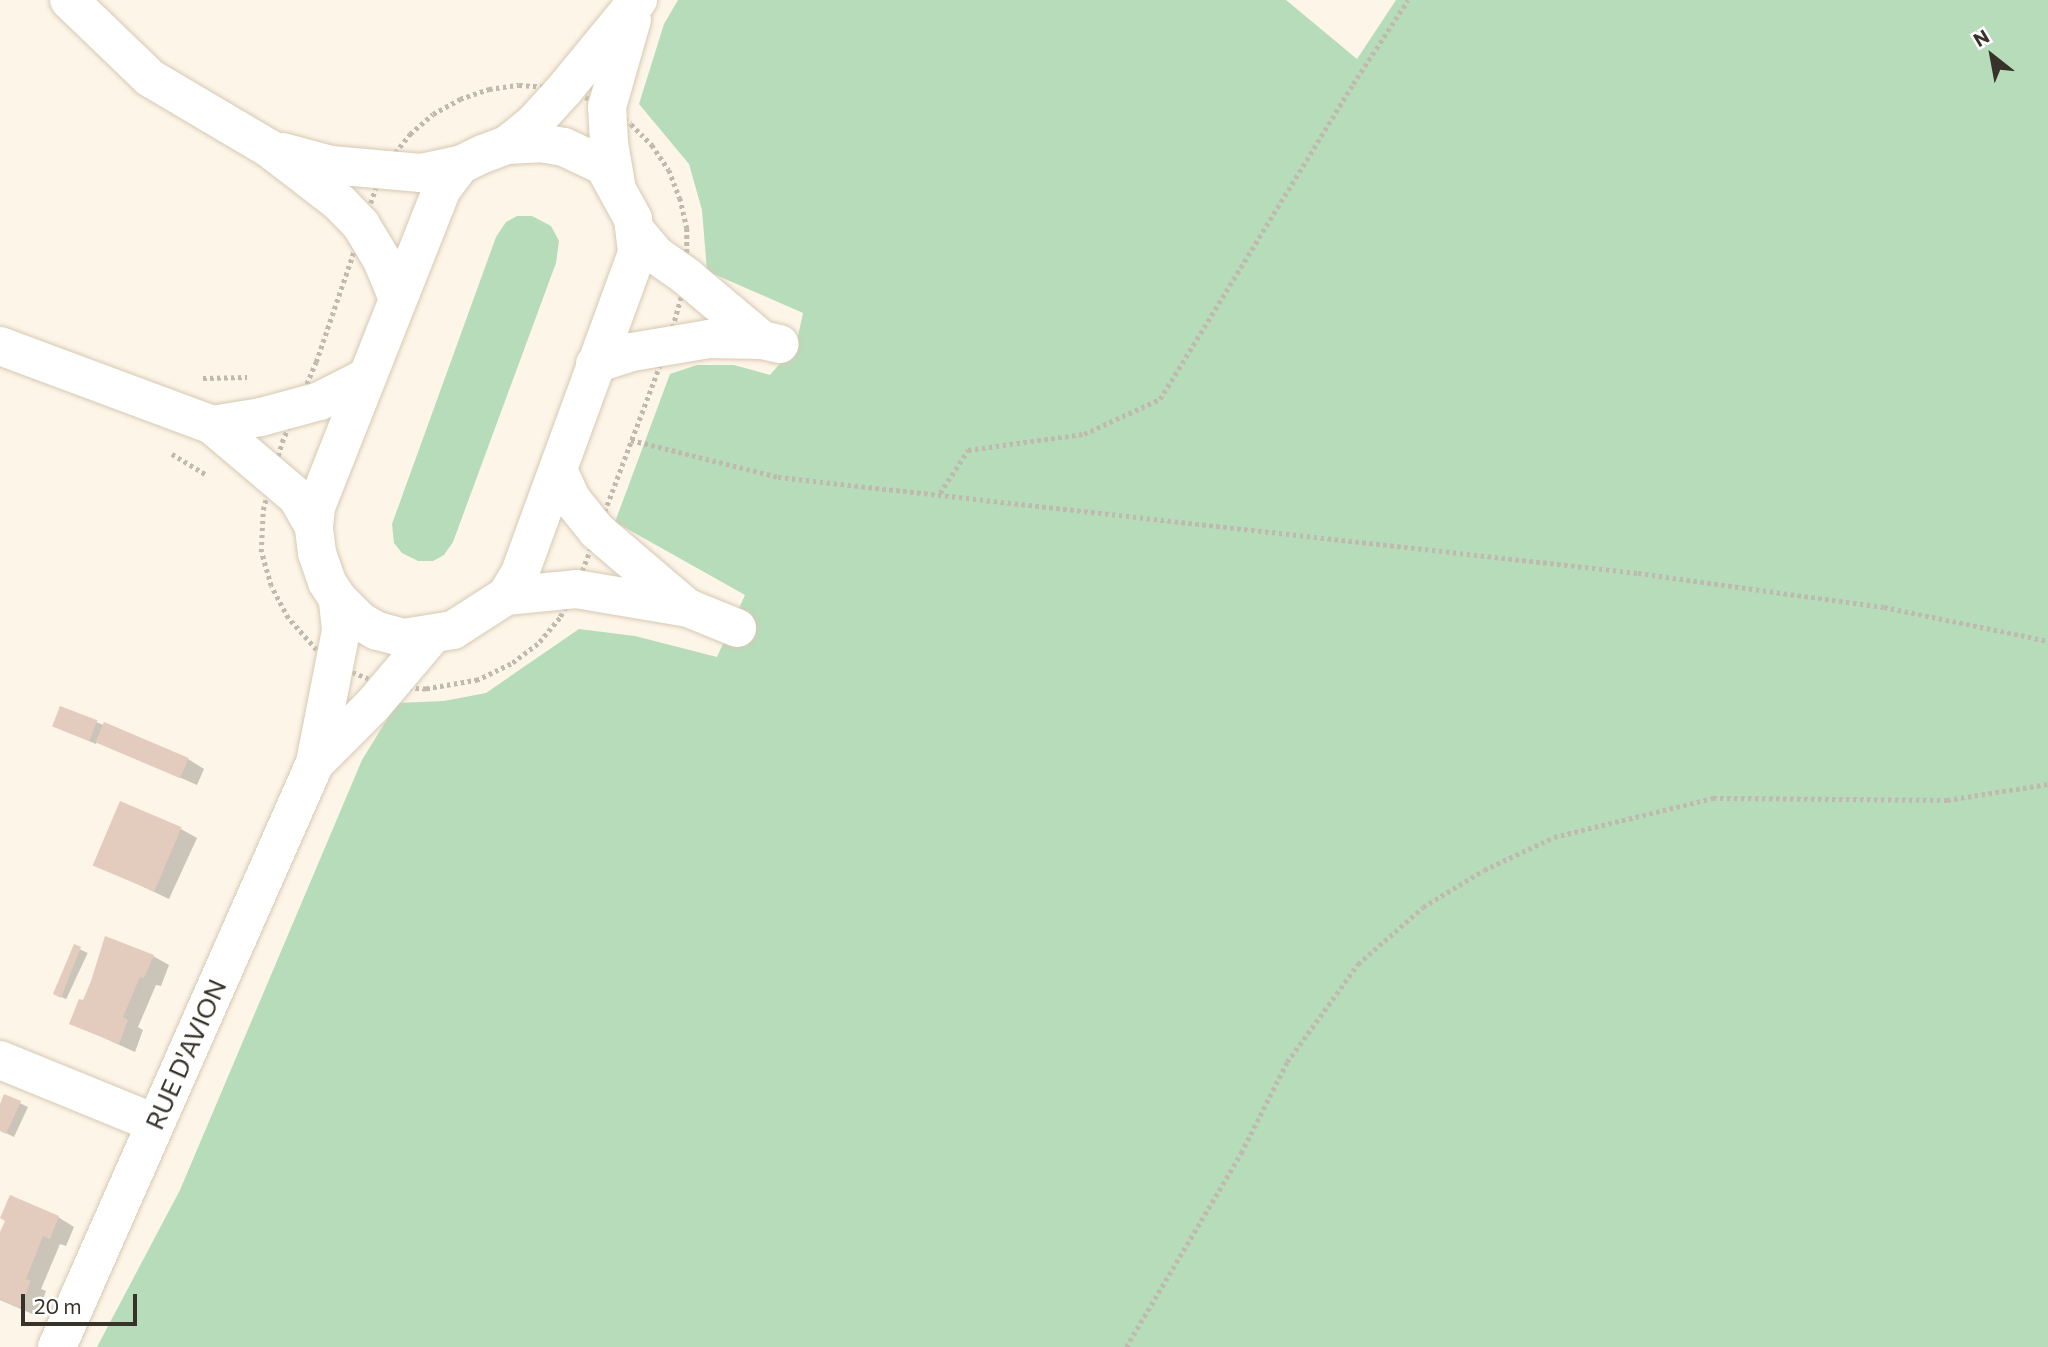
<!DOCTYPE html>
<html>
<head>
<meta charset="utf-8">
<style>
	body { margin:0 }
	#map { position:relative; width:2048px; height:1347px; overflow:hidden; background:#fdf5e8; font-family:Commissioner,sans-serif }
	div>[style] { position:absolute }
	.green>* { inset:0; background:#b7dcba }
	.shadow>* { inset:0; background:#0003; transform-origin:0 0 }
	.building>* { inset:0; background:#e3cbbd; transform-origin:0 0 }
	.path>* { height:4.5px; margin-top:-2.25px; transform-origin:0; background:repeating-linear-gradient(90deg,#c0b9ae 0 3.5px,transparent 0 7px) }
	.roads { filter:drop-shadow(0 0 2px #d6c9b3) drop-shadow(0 0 2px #d6c9b3) }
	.minor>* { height:38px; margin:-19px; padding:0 19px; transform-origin:19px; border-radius:19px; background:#fff }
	span { translate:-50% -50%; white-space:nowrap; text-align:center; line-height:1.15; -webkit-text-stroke:7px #fff; paint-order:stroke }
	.street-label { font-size:26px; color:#37322a }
	.north { position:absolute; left:1957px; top:21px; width:70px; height:70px; -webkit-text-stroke:5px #fff; paint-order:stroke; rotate:329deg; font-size:19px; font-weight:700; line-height:28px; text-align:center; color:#37322a }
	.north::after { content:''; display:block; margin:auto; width:24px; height:32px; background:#37322a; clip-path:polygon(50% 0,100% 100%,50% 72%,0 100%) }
	.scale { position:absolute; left:21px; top:1294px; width:116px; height:32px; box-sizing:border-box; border:4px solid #37322a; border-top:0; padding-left:9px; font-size:21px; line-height:24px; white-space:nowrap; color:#37322a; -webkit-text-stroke:5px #fff; paint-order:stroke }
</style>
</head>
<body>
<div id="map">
	<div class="green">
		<div style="clip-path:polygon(678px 0,1286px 0,1357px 59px,1396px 0,2048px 0,2048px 1347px,97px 1347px,180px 1190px,362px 760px,397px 703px,444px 701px,486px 693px,579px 629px,635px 636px,717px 657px,745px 595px,615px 522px,670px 374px,697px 365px,734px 365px,770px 375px,796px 345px,803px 313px,707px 271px,702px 210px,689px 164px,639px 104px,664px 24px)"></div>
		<div style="clip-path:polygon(517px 216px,532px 216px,551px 226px,559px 241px,556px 263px,453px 542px,444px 555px,433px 561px,418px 561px,402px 553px,394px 543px,392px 524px,496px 237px,506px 222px)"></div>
	</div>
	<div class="shadow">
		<div style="clip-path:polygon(61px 708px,188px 759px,204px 769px,197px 785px,97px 741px,96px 744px,62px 730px)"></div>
		<div style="clip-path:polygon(181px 829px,197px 838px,169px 899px,97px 865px)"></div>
		<div style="left:75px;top:947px;width:14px;height:51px;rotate:25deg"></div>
		<div style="clip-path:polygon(153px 956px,169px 965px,161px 986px,156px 985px,138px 1027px,143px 1030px,135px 1052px,71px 1023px,84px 1003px)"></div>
		<div style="clip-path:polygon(5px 1096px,28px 1107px,14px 1137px,0 1130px,0 1109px)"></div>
		<div style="clip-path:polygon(58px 1217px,74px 1227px,66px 1246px,60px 1244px,41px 1289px,46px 1291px,37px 1316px,0 1300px,0 1237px,7px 1220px)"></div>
	</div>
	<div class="building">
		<div style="left:60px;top:706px;width:40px;height:22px;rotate:21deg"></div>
		<div style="left:104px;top:722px;width:92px;height:22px;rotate:23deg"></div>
		<div style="left:120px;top:801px;width:67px;height:70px;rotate:23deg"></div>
		<div style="clip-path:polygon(105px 936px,154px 955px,144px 978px,140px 977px,123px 1017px,128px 1020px,119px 1044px,69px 1024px,79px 999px,83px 1000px,91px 981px)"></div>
		<div style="clip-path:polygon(74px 944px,81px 947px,61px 998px,53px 994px)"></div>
		<div style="clip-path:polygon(4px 1094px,21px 1101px,6px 1134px,0 1131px,0 1104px)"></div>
		<div style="clip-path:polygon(10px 1195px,59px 1216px,50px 1239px,43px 1236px,34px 1259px,26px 1279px,31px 1281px,20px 1308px,0 1299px,0 1232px,5px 1221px,0 1218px)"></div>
	</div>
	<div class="path">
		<div style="left:519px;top:85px;width:30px;rotate:4deg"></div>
		<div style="left:549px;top:87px;width:31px;rotate:13deg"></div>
		<div style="left:579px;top:94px;width:31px;rotate:25deg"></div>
		<div style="left:607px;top:107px;width:29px;rotate:35deg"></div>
		<div style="left:631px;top:124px;width:30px;rotate:45deg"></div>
		<div style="left:652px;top:145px;width:30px;rotate:56deg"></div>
		<div style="left:669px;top:170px;width:30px;rotate:69deg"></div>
		<div style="left:680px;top:198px;width:31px;rotate:77deg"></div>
		<div style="left:687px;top:228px;width:49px;rotate:90deg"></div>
		<div style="left:687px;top:277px;width:71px;rotate:105.6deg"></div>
		<div style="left:668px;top:345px;width:261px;rotate:110.7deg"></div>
		<div style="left:576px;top:589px;width:33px;rotate:119deg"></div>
		<div style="left:560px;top:618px;width:34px;rotate:130deg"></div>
		<div style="left:538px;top:644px;width:34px;rotate:143deg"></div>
		<div style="left:511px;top:664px;width:37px;rotate:154deg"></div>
		<div style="left:478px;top:680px;width:53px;rotate:170.2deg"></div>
		<div style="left:426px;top:689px;width:38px;rotate:-177deg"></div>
		<div style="left:388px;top:687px;width:56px;rotate:-158deg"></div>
		<div style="left:336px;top:666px;width:19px;rotate:-144deg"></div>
		<div style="left:321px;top:655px;width:50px;rotate:-131.7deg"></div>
		<div style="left:288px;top:618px;width:36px;rotate:-118deg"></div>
		<div style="left:271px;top:586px;width:35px;rotate:-106deg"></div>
		<div style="left:261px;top:552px;width:42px;rotate:-87.3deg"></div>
		<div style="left:263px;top:510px;width:71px;rotate:-74.4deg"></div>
		<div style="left:282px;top:442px;width:87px;rotate:-67deg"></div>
		<div style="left:316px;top:362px;width:204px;rotate:-71.1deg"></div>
		<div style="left:382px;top:169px;width:45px;rotate:-51.3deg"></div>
		<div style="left:410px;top:134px;width:30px;rotate:-41deg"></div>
		<div style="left:433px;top:114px;width:31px;rotate:-29deg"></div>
		<div style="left:460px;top:99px;width:31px;rotate:-19deg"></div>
		<div style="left:489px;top:89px;width:30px;rotate:-8deg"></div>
		<div style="left:203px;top:378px;width:44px;rotate:-1.3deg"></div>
		<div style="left:631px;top:440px;width:152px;rotate:14.1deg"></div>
		<div style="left:778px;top:477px;width:865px;rotate:6.37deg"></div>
		<div style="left:1638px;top:573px;width:248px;rotate:7.9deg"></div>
		<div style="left:1884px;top:607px;width:167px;rotate:11.7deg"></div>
		<div style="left:172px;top:454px;width:41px;rotate:31deg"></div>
		<div style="left:940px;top:493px;width:51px;rotate:-56.9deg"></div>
		<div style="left:968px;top:450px;width:117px;rotate:-7.9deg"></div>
		<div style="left:1084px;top:434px;width:84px;rotate:-24.7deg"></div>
		<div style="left:1160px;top:399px;width:369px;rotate:-58.5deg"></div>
		<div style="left:1353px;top:84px;width:100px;rotate:-56.8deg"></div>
		<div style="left:1126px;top:1347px;width:226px;rotate:-59.3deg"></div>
		<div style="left:1241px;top:1153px;width:102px;rotate:-63.2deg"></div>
		<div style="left:1287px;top:1062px;width:121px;rotate:-54.1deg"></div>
		<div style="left:1358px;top:964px;width:86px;rotate:-41.2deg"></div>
		<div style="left:1423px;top:907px;width:71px;rotate:-31.2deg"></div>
		<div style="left:1484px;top:870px;width:77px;rotate:-25.2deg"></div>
		<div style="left:1554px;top:837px;width:164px;rotate:-13.8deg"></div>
		<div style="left:1713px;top:798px;width:234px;rotate:0.5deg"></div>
		<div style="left:1947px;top:800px;width:102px;rotate:-9deg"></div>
	</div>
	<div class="roads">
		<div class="minor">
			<div style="left:69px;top:0;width:112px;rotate:43.9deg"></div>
			<div style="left:150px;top:78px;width:139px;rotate:30.6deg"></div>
			<div style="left:270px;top:149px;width:88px;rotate:37.6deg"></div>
			<div style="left:340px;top:203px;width:30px;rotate:46deg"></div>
			<div style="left:361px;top:225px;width:41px;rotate:59deg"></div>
			<div style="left:382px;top:260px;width:42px;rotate:67.7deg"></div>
			<div style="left:541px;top:143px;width:23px;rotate:10deg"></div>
			<div style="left:564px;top:147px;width:44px;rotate:25.4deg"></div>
			<div style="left:604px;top:166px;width:60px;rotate:61.3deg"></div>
			<div style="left:633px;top:219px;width:34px;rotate:83deg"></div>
			<div style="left:637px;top:253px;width:341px;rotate:110.1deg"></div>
			<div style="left:520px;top:573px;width:27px;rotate:121deg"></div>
			<div style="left:506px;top:596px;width:63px;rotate:147.3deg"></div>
			<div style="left:453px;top:630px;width:50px;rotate:170.7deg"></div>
			<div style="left:404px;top:638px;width:28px;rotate:-165deg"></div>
			<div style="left:377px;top:631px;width:20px;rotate:-150deg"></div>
			<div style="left:360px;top:621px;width:31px;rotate:-135deg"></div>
			<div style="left:338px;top:599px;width:20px;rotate:-123deg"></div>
			<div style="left:327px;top:582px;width:31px;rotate:-109deg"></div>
			<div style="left:317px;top:553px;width:26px;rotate:-97deg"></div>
			<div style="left:314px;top:527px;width:20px;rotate:-84deg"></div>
			<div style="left:316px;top:507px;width:342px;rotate:-68.4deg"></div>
			<div style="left:442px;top:189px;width:30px;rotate:-53deg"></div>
			<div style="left:460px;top:165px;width:25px;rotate:-26deg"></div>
			<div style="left:483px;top:154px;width:26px;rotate:-21deg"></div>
			<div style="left:507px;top:145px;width:34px;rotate:-3deg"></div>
			<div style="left:507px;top:145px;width:35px;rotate:-39deg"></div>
			<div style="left:534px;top:123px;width:45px;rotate:-47.7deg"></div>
			<div style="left:564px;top:90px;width:117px;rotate:-50.6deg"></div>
			<div style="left:283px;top:152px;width:50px;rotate:15.2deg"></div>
			<div style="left:331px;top:165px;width:90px;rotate:5.1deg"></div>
			<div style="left:421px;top:173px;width:40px;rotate:-12deg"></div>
			<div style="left:616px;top:184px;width:42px;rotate:-99.7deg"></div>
			<div style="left:609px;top:143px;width:36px;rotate:-93deg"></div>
			<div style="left:607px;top:107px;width:91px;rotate:-74.1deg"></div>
			<div style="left:635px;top:230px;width:33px;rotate:50deg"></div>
			<div style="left:656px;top:255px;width:38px;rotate:35deg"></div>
			<div style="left:687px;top:277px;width:98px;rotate:40deg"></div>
			<div style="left:0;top:346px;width:226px;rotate:20.4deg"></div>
			<div style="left:212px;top:425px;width:111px;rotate:40.3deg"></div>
			<div style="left:297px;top:497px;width:34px;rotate:60deg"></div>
			<div style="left:595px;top:364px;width:39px;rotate:-18deg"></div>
			<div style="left:632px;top:352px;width:78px;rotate:-9.6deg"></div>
			<div style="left:709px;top:339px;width:53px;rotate:1.1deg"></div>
			<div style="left:762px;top:340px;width:18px;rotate:13deg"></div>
			<div style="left:212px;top:425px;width:50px;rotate:-9.3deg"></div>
			<div style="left:261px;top:417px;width:61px;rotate:-15.2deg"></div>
			<div style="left:320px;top:401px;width:53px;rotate:-27.1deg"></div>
			<div style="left:558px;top:470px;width:33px;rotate:65deg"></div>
			<div style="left:572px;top:500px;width:40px;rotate:51deg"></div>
			<div style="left:597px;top:531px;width:117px;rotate:40.5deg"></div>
			<div style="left:506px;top:596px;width:70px;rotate:-5.7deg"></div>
			<div style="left:576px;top:589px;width:114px;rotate:9.6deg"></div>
			<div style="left:688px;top:608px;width:53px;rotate:22.2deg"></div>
			<div style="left:315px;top:763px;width:82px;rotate:-45deg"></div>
			<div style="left:373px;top:705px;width:93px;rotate:-49.8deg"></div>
			<div style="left:0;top:1060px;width:166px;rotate:22.2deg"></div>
			<div style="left:57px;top:1347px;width:638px;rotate:-66.17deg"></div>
			<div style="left:315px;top:763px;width:136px;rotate:-78.9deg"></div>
			<div style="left:341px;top:630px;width:31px;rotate:-96deg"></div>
		</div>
	</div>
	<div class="street-label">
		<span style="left:185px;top:1054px;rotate:-66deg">RUE D'AVION</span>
	</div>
	<div class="north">N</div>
	<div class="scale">20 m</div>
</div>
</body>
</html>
